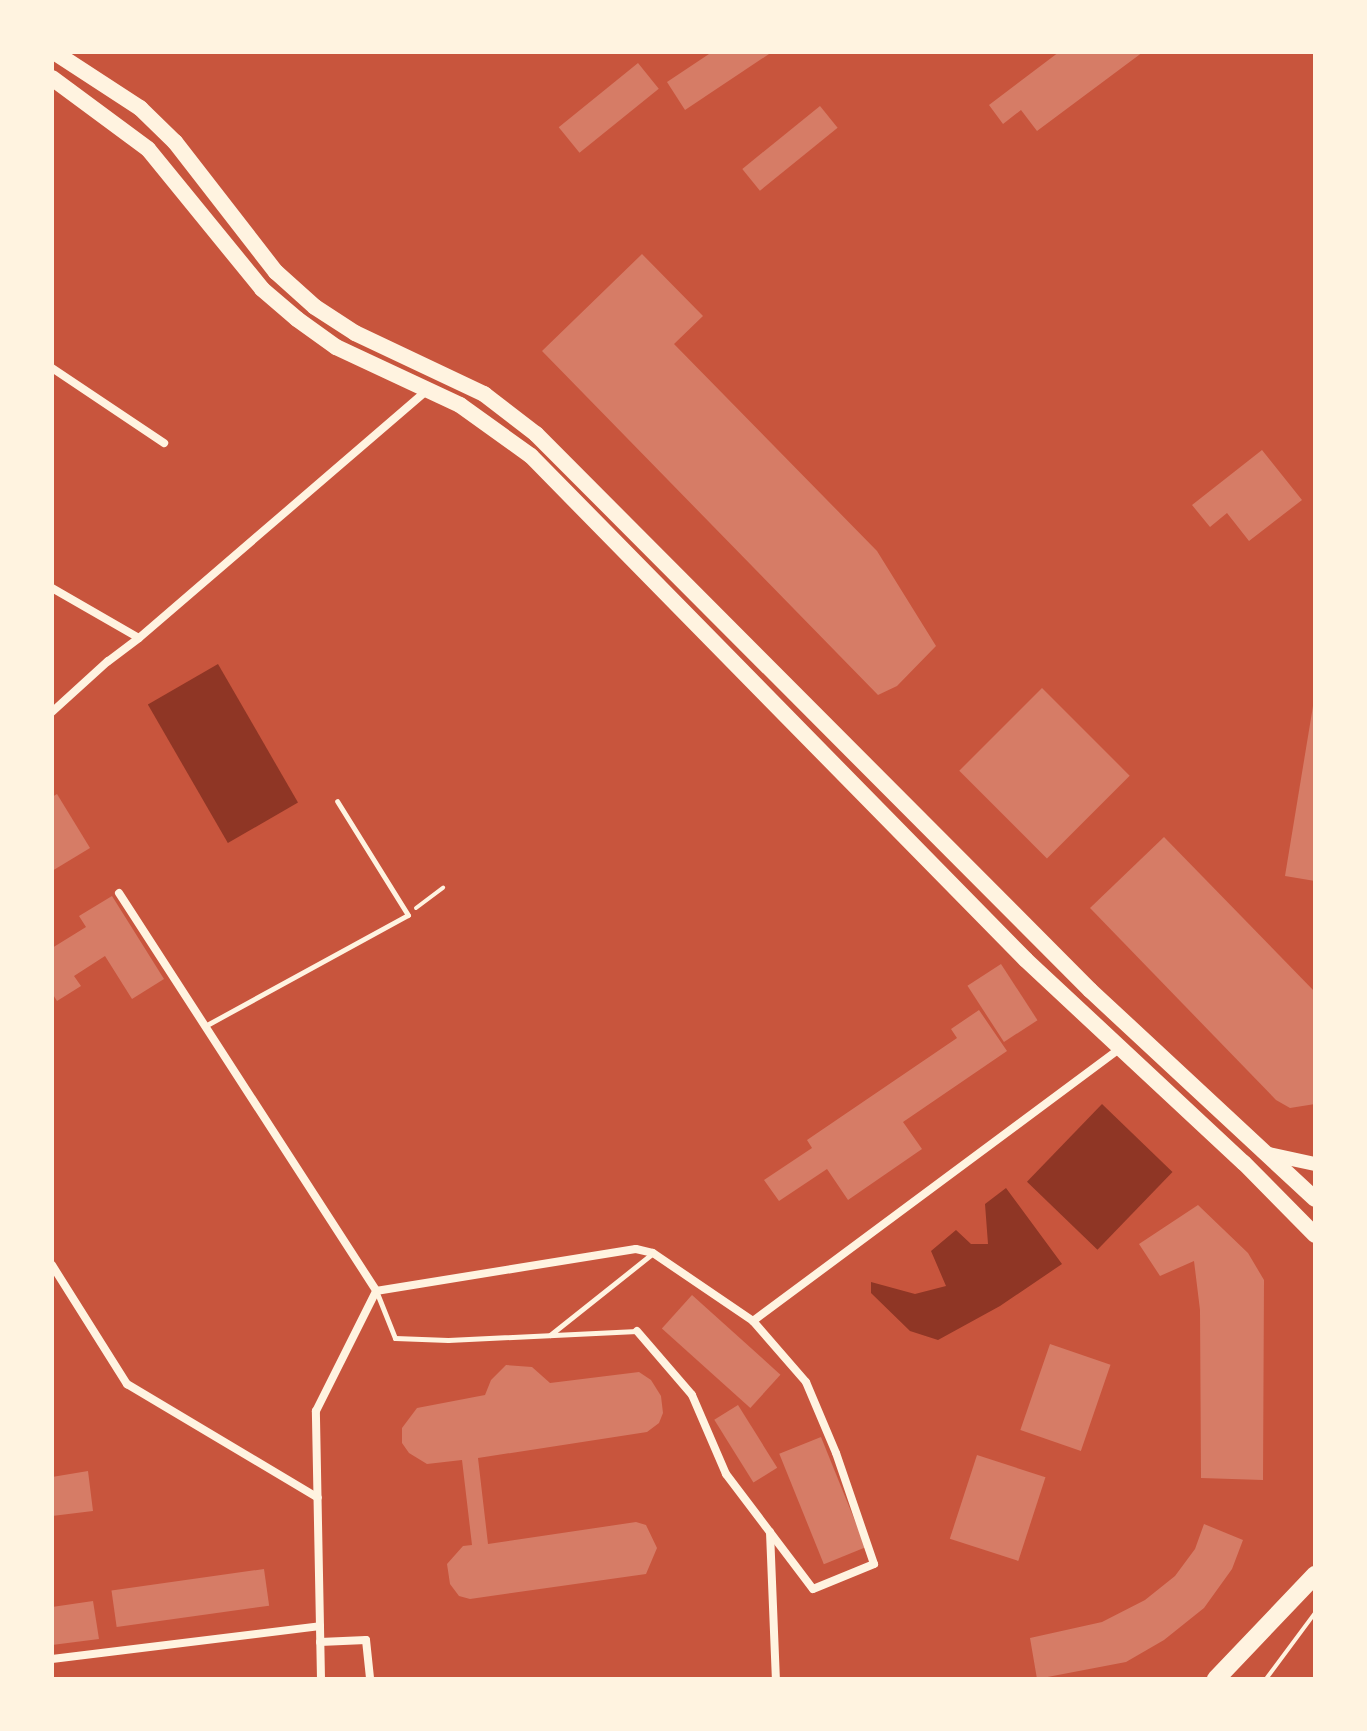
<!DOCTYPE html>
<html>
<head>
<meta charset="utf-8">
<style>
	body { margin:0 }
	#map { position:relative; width:1367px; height:1731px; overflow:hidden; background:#c8553d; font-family:Merriweather,serif }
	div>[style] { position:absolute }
	.water>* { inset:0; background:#8f3625; transform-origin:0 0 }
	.building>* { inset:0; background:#d67c66; transform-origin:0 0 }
	.path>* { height:4px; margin:-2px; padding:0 2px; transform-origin:2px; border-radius:2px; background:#fff3e0 }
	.service>* { height:5px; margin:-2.5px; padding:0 2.5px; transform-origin:2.5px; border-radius:2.5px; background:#fff3e0 }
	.minor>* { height:8px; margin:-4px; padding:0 4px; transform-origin:4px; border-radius:4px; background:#fff3e0 }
	.tertiary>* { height:14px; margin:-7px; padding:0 7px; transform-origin:7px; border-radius:7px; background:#fff3e0 }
	.secondary>* { height:16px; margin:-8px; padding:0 8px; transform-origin:8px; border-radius:8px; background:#fff3e0 }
	.trunk>* { height:18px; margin:-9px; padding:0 9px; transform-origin:9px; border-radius:9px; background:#fff3e0 }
	span { translate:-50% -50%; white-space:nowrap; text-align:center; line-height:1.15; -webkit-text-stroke:8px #fff3e0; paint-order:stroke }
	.frame { position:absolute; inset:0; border:54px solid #fff3e0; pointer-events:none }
</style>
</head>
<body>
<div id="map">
	<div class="water">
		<div style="left:218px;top:664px;width:160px;height:81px;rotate:60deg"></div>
		<div style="left:1102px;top:1104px;width:98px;height:108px;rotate:44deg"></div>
		<div style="clip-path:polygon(1006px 1188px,1062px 1264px,1000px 1306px,938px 1340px,910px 1331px,871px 1293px,871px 1282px,915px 1294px,946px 1286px,931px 1251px,956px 1230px,971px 1244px,988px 1244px,985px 1204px)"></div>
	</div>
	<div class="building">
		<div style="clip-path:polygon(712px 52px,772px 52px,685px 110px,667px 82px)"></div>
		<div style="clip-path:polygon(1059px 52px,1143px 52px,1037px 131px,1021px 110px,1003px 124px,989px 105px)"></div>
		<div style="left:638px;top:63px;width:33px;height:102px;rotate:51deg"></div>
		<div style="left:820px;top:106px;width:28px;height:100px;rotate:51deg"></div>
		<div style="clip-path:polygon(642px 254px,703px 316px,674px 344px,877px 551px,936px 646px,897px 686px,878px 695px,542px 351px)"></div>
		<div style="clip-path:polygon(1262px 450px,1302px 500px,1249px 541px,1227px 513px,1210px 527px,1192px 505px)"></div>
		<div style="left:1042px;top:688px;width:124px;height:117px;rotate:45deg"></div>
		<div style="clip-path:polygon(1313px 706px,1315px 706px,1315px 881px,1285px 876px)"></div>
		<div style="clip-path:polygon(57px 794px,90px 848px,52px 871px,52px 797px)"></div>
		<div style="clip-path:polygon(1164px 837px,1315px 992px,1315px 1104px,1290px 1108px,1276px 1100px,1090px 908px)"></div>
		<div style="clip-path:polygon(112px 896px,164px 979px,132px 999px,105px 956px,74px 976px,81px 986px,57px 1001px,52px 993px,52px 948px,86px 927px,79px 916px)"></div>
		<div style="left:1001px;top:964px;width:67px;height:40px;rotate:57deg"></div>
		<div style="clip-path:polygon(979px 1010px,1007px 1051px,903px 1122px,922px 1149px,848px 1200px,827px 1169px,779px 1201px,764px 1180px,812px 1148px,807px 1140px,957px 1038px,951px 1029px)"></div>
		<div style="clip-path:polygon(1198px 1205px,1248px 1253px,1264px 1280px,1263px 1480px,1201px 1478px,1200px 1310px,1194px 1261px,1160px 1276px,1139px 1244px)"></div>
		<div style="left:692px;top:1295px;width:119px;height:45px;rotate:42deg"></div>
		<div style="left:1050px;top:1344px;width:64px;height:91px;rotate:19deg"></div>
		<div style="clip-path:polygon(506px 1365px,532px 1367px,550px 1383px,639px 1372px,651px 1380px,661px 1396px,663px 1413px,659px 1423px,647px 1432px,478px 1458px,488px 1544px,636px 1522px,646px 1525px,657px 1548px,646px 1574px,470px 1599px,459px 1596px,450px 1584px,447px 1564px,463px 1546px,472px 1545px,462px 1460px,427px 1464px,409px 1453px,402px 1443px,402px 1428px,417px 1408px,485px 1395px,491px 1380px)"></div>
		<div style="left:738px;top:1405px;width:74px;height:28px;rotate:58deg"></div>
		<div style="left:821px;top:1437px;width:119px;height:45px;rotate:68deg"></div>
		<div style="left:977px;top:1455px;width:72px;height:88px;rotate:18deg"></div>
		<div style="clip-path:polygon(88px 1471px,93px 1511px,52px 1516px,52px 1477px)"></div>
		<div style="clip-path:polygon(1204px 1524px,1243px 1540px,1232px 1569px,1204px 1608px,1164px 1640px,1126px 1662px,1037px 1679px,1030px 1638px,1102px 1622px,1145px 1600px,1175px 1576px,1195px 1549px)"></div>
		<div style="left:264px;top:1569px;width:37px;height:154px;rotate:82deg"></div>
		<div style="clip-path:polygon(93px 1601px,99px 1639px,52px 1645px,52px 1607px)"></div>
	</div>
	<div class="path">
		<div style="left:416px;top:908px;width:34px;rotate:-37deg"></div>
		<div style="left:1266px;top:1679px;width:82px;rotate:-53.4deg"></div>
	</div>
	<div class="service">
		<div style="left:205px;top:1026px;width:231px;rotate:-28.7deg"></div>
		<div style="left:408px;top:915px;width:134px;rotate:-121.9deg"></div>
		<div style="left:377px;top:1293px;width:48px;rotate:68.2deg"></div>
		<div style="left:395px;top:1338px;width:53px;rotate:2.2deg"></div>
		<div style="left:448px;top:1340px;width:189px;rotate:-2.7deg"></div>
		<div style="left:550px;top:1335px;width:130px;rotate:-38.5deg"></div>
	</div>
	<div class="minor">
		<div style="left:52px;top:368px;width:135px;rotate:33.8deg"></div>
		<div style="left:52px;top:588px;width:100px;rotate:29.9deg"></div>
		<div style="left:139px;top:638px;width:39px;rotate:143deg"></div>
		<div style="left:108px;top:661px;width:76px;rotate:137.7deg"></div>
		<div style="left:139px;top:638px;width:379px;rotate:-40.7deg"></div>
		<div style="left:119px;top:893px;width:474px;rotate:57.1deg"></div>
		<div style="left:376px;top:1291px;width:263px;rotate:-9.2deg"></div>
		<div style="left:636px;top:1249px;width:17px;rotate:13deg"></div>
		<div style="left:653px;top:1253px;width:121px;rotate:34.2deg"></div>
		<div style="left:753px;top:1321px;width:456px;rotate:-36.6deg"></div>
		<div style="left:52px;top:1265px;width:141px;rotate:57.8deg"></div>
		<div style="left:127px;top:1384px;width:222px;rotate:30.8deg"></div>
		<div style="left:637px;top:1331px;width:84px;rotate:49.3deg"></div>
		<div style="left:692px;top:1395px;width:86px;rotate:66.7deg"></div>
		<div style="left:726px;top:1474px;width:144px;rotate:52.9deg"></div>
		<div style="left:813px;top:1589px;width:66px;rotate:-22.3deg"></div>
		<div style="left:874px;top:1564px;width:117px;rotate:-108.9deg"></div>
		<div style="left:836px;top:1453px;width:77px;rotate:-112.9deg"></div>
		<div style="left:806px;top:1382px;width:81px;rotate:-131deg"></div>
		<div style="left:770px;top:1532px;width:147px;rotate:87.7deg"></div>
		<div style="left:320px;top:1642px;width:46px;rotate:-2.5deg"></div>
		<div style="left:366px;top:1640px;width:39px;rotate:84deg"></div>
		<div style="left:52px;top:1659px;width:270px;rotate:-7deg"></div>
		<div style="left:321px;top:1679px;width:268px;rotate:-91.1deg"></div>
		<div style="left:316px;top:1411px;width:134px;rotate:-63.4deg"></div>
	</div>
	<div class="tertiary">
		<div style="left:1269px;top:1154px;width:47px;rotate:12.3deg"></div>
	</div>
	<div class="secondary">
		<div style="left:54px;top:52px;width:103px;rotate:33.1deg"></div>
		<div style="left:140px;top:108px;width:49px;rotate:44.2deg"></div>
		<div style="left:175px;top:142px;width:165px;rotate:52.2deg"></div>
		<div style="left:276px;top:272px;width:52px;rotate:41.9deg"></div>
		<div style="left:315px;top:307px;width:48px;rotate:33deg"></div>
		<div style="left:355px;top:333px;width:143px;rotate:25.3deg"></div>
		<div style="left:484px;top:394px;width:66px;rotate:37.6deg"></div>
		<div style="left:536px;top:434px;width:785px;rotate:45.1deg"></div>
		<div style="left:1090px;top:990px;width:307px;rotate:42.9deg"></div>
		<div style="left:52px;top:78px;width:119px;rotate:36.5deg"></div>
		<div style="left:148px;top:149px;width:181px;rotate:50.8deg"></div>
		<div style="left:262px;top:289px;width:46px;rotate:40.6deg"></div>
		<div style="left:297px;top:319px;width:48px;rotate:35.7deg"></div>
		<div style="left:336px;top:347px;width:137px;rotate:25.1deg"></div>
		<div style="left:460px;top:405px;width:87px;rotate:35.7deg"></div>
		<div style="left:531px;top:456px;width:706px;rotate:45.52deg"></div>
		<div style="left:1026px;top:960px;width:298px;rotate:43deg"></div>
		<div style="left:1244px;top:1163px;width:101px;rotate:45.4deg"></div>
	</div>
	<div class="trunk">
		<div style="left:1216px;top:1679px;width:144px;rotate:-46.4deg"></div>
	</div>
	<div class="frame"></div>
</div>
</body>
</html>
